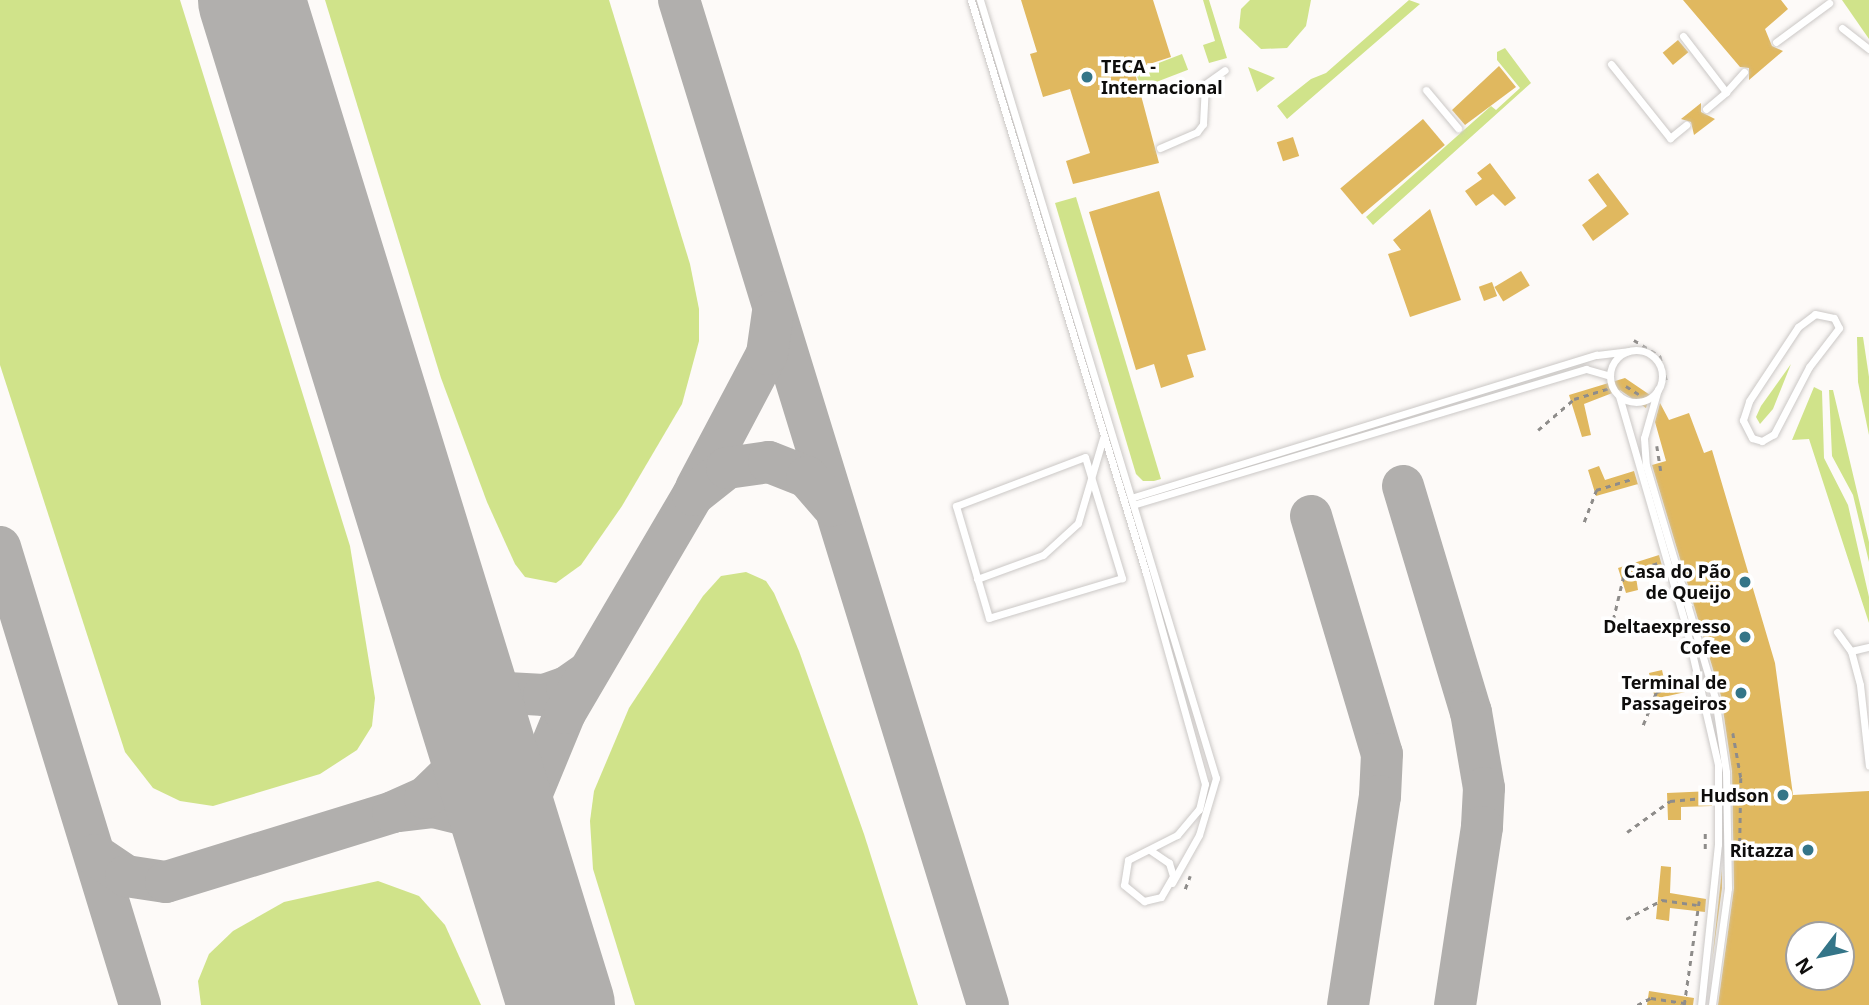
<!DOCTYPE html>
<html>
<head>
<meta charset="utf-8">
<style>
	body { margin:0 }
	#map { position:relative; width:1869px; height:1005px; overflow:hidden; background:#fdfaf8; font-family:"Noto Sans",sans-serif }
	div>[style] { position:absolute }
	.green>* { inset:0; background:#d0e38a; transform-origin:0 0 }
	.taxiway>* { height:42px; margin:-21px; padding:0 21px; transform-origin:21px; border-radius:21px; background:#b1afad }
	.runway>* { height:107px; margin:-53.5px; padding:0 53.5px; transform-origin:53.5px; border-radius:53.5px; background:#b1afad }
	.building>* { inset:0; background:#e0b85f; transform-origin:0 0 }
	.path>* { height:2.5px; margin-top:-1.25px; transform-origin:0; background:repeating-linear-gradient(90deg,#8e8c8a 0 5px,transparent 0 10px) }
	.roads { filter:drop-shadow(0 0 2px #cbc8c6) drop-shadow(0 0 2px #cbc8c6) }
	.service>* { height:7px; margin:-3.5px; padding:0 3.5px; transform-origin:3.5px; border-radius:3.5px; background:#fff }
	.service>.ring { margin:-3.5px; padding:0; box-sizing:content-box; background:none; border:7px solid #fff; border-radius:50% }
	.dots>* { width:19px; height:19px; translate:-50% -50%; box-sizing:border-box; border:4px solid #fff; border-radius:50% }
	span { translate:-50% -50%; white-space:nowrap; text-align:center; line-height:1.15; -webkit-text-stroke:7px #fff; paint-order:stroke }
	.poi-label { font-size:18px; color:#0e0d0c; font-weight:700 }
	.left { translate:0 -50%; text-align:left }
	.right { translate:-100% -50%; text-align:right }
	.north { position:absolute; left:1785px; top:921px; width:70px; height:70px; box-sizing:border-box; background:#fff; border:2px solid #9f9e9e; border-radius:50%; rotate:238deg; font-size:19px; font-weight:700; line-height:28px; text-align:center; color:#0e0d0c }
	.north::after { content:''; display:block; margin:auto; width:24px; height:32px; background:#347588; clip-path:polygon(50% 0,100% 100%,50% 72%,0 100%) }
</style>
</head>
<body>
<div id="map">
	<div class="green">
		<div style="clip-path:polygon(0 0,180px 0,350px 546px,375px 698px,372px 726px,357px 750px,320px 774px,213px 806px,180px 801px,153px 788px,125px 752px,0 365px)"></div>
		<div style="clip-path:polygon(325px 0,609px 0,690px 264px,699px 309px,699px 341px,682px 404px,622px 506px,581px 565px,556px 583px,525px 577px,515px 564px,487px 502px,441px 378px)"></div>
		<div style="clip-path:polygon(1203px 0,1209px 0,1227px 58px,1209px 63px,1203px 45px,1215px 41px)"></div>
		<div style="clip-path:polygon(1250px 0,1311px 0,1306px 26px,1287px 48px,1261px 49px,1239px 28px,1241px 9px)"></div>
		<div style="clip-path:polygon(1409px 0,1420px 4px,1287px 119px,1277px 106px,1311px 79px,1326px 73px)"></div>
		<div style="clip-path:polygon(1842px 0,1869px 0,1869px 39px)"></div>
		<div style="clip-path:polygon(1505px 48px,1531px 83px,1373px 225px,1366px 217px,1491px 106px,1496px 110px,1520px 88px,1497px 60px,1497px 52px)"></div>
		<div style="left:1182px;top:54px;width:17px;height:50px;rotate:69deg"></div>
		<div style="clip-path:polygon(1248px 67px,1275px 78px,1257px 92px)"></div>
		<div style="clip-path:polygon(1076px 197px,1161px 479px,1154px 481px,1143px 481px,1136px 474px,1055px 203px)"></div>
		<div style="clip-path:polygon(1857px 337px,1863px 337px,1869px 377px,1869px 435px,1858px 382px)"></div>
		<div style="clip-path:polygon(1791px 364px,1773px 409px,1760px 424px,1756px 417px,1761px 406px)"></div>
		<div style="clip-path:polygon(1814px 387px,1822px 391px,1824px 458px,1848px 505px,1869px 597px,1869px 623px,1809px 439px,1792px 440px)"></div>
		<div style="clip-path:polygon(1829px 390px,1833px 390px,1869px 542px,1869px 562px,1853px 495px,1832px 456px)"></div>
		<div style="clip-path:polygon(746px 572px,766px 581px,774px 593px,799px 651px,864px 834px,918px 1005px,635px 1005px,593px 869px,590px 821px,594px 791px,629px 708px,703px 596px,721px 576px)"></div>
		<div style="clip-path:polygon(378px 881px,419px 896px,445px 925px,481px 1005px,201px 1005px,198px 981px,209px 954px,233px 931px,284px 902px)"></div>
	</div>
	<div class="taxiway">
		<div style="left:679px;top:0;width:1051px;rotate:72.91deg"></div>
		<div style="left:1403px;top:486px;width:236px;rotate:73.3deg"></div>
		<div style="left:1471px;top:712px;width:77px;rotate:80.3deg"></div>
		<div style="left:1484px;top:788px;width:39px;rotate:93deg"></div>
		<div style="left:1482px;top:827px;width:180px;rotate:98.6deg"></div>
		<div style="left:696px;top:488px;width:152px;rotate:-62.1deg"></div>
		<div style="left:767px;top:354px;width:42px;rotate:-81.9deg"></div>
		<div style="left:1311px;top:516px;width:248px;rotate:73.4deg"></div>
		<div style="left:1382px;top:754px;width:42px;rotate:92.7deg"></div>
		<div style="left:1380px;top:796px;width:211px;rotate:98.7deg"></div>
		<div style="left:0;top:547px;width:479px;rotate:73deg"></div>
		<div style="left:453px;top:646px;width:29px;rotate:56deg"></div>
		<div style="left:469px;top:670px;width:44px;rotate:31.2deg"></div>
		<div style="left:507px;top:693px;width:37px;rotate:3deg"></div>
		<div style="left:544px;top:695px;width:24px;rotate:-19deg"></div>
		<div style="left:567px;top:687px;width:24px;rotate:-35deg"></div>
		<div style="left:400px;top:811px;width:34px;rotate:-7deg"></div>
		<div style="left:434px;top:807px;width:41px;rotate:14deg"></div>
		<div style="left:474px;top:817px;width:39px;rotate:38deg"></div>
		<div style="left:505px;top:841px;width:34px;rotate:64deg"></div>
		<div style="left:95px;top:855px;width:37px;rotate:34deg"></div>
		<div style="left:126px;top:876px;width:40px;rotate:8.5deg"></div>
		<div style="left:166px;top:882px;width:238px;rotate:-17.1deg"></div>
		<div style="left:393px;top:812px;width:35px;rotate:-24deg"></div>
		<div style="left:425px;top:798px;width:42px;rotate:-44deg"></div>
		<div style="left:455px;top:769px;width:35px;rotate:-70deg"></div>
		<div style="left:467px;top:736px;width:28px;rotate:-88deg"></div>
		<div style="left:468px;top:708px;width:80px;rotate:-105.9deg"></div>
		<div style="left:520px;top:872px;width:62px;rotate:-85.4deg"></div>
		<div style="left:525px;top:810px;width:105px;rotate:-67.6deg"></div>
		<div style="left:565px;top:713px;width:253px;rotate:-59.6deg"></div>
		<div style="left:693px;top:495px;width:43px;rotate:-38.5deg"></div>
		<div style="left:727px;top:468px;width:42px;rotate:-8.1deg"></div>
		<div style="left:769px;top:462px;width:41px;rotate:21.5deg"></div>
		<div style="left:807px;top:477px;width:38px;rotate:49deg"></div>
	</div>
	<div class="runway">
		<div style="left:251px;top:0;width:1052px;rotate:72.86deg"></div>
	</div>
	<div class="building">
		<div style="clip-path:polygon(1021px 0,1153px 0,1171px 57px,1134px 69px,1159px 163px,1073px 184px,1066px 161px,1090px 153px,1070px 89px,1043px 97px,1030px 54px,1037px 52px)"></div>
		<div style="clip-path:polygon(1683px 0,1781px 0,1788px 9px,1765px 29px,1772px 46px,1783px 51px,1749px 80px,1749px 68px,1740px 67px)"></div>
		<div style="left:1678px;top:40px;width:16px;height:20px;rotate:50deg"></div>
		<div style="clip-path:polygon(1499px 66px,1516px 87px,1465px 125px,1452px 110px)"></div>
		<div style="clip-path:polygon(1701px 103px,1701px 112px,1715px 119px,1694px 135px,1691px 122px,1681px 119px)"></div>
		<div style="left:1423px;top:119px;width:34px;height:108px;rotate:50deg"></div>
		<div style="left:1293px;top:137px;width:20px;height:17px;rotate:72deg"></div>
		<div style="clip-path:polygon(1490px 163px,1516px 198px,1505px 206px,1493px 194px,1476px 206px,1465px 191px,1482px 179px,1477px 173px)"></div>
		<div style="clip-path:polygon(1598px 173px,1629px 214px,1593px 241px,1582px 225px,1607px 206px,1588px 180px)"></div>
		<div style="clip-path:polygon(1159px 191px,1206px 350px,1187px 355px,1194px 377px,1161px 388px,1154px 364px,1136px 370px,1089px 212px)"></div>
		<div style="clip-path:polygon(1430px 209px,1461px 300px,1410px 317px,1388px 254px,1401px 250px,1393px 240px)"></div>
		<div style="left:1521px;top:271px;width:17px;height:31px;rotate:59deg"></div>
		<div style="left:1492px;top:282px;width:15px;height:14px;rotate:70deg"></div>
		<div style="clip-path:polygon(1625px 378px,1650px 395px,1646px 408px,1620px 390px,1584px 404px,1591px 435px,1582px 437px,1569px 395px)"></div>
		<div style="clip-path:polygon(evenodd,1660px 403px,1669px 420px,1689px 413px,1704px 453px,1712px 450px,1775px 663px,1793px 795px,1869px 791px,1869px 1005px,1718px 1005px,1734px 888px,1732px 771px,1721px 696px,1652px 465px,1666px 461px,1655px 422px,1660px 403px,1799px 935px,1841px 935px,1841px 977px,1799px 977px,1799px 935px)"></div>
		<div style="clip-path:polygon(1599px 466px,1605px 480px,1634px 471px,1642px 498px,1638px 484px,1596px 496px,1588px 470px)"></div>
		<div style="clip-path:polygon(1659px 555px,1663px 569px,1636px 577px,1638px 590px,1626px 593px,1618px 568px)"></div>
		<div style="clip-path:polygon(1662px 670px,1665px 683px,1691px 677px,1694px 690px,1655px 699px,1649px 673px)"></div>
		<div style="clip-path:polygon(1712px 791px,1712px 806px,1681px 807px,1681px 820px,1668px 820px,1667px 793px)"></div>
		<div style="clip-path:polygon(1661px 866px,1671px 867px,1670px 893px,1706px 899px,1705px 912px,1670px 908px,1669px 921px,1656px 919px)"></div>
		<div style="clip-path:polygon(1722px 869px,1722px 888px,1712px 962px)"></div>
		<div style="clip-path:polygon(1649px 991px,1694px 998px,1693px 1005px,1647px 1005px)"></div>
	</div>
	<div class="path">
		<div style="left:1634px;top:340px;width:31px;rotate:32deg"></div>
		<div style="left:1660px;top:356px;width:27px;rotate:75deg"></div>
		<div style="left:1626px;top:386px;width:20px;rotate:33deg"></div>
		<div style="left:1538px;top:430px;width:48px;rotate:-40.7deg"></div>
		<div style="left:1574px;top:399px;width:37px;rotate:-17deg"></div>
		<div style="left:1657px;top:446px;width:25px;rotate:81deg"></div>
		<div style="left:1584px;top:522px;width:34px;rotate:-69deg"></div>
		<div style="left:1596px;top:490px;width:37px;rotate:-17deg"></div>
		<div style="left:1613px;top:620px;width:47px;rotate:-76.6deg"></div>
		<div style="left:1624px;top:574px;width:35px;rotate:-18deg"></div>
		<div style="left:1643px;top:725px;width:35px;rotate:-68deg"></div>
		<div style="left:1656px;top:692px;width:34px;rotate:-14deg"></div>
		<div style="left:1733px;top:733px;width:46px;rotate:79.9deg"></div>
		<div style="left:1741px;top:778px;width:63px;rotate:90.9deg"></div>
		<div style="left:1627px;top:832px;width:53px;rotate:-35.8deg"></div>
		<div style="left:1670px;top:801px;width:36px;rotate:-5deg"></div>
		<div style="left:1705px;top:849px;width:18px;rotate:-90deg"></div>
		<div style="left:1185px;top:889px;width:14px;rotate:-69deg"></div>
		<div style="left:1626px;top:919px;width:41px;rotate:-27.8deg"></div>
		<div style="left:1662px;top:900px;width:35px;rotate:8deg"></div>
		<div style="left:1637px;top:1005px;width:16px;rotate:-27deg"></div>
		<div style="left:1651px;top:998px;width:40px;rotate:8.5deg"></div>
		<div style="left:1684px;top:1005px;width:105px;rotate:-81.8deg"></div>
	</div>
	<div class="roads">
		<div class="service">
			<div style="left:971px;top:0;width:599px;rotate:73.02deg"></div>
			<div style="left:1146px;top:573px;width:219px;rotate:74.4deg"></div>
			<div style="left:1205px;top:784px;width:26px;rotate:103deg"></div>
			<div style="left:1199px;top:809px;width:34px;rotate:130deg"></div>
			<div style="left:1177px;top:835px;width:55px;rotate:153deg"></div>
			<div style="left:1128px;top:860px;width:25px;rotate:99deg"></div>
			<div style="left:1124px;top:885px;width:26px;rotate:39deg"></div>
			<div style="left:1144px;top:901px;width:17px;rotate:-13deg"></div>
			<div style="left:1161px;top:897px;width:24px;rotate:-60deg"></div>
			<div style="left:1173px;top:876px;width:14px;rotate:-107deg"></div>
			<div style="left:1169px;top:863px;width:22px;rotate:-146deg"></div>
			<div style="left:980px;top:0;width:813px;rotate:73.13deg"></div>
			<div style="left:1216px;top:778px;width:59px;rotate:106.6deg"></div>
			<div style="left:1199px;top:835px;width:55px;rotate:119.4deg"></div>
			<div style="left:1842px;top:28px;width:34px;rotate:38deg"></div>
			<div style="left:1683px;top:36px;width:71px;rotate:52.5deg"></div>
			<div style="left:1726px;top:92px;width:27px;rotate:-48deg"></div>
			<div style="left:1776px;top:42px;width:66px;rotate:-36.3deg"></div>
			<div style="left:1611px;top:64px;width:95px;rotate:51.4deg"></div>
			<div style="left:1670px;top:138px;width:21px;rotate:-39deg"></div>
			<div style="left:1426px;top:90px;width:50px;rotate:49.9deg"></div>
			<div style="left:1706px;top:109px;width:26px;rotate:-40deg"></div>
			<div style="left:1160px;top:148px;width:40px;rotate:-23.4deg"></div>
			<div style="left:1197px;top:132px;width:10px;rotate:-53deg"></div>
			<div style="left:1203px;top:124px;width:40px;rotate:-87.1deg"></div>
			<div style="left:1205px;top:84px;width:24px;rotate:-35deg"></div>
			<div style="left:1815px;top:314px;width:19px;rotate:12deg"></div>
			<div style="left:1834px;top:318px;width:11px;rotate:63deg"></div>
			<div style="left:1839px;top:328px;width:49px;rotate:127.6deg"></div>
			<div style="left:1809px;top:367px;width:76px;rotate:117.6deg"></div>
			<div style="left:1774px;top:434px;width:14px;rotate:150deg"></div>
			<div style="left:1762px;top:441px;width:10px;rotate:-163deg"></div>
			<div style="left:1752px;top:438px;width:20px;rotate:-117deg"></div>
			<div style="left:1743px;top:420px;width:20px;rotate:-72deg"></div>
			<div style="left:1749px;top:401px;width:89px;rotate:-56.5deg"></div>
			<div style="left:1798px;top:327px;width:21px;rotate:-37deg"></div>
			<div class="ring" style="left:1610px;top:350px;width:45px;height:45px"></div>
			<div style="left:1658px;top:389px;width:51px;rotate:105.9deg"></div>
			<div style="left:1644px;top:438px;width:27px;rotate:86deg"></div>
			<div style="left:1646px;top:465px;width:243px;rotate:73.5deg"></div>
			<div style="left:1715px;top:698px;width:75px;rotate:81.5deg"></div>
			<div style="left:1726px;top:772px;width:116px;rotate:89deg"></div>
			<div style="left:1728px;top:888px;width:118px;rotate:97.8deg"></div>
			<div style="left:1619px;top:396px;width:241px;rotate:73.8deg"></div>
			<div style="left:1686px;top:627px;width:142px;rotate:76.9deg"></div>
			<div style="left:1718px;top:765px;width:79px;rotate:90deg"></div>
			<div style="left:1718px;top:844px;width:162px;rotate:96deg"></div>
			<div style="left:1085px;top:457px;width:127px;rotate:73deg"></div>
			<div style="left:1122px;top:578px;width:139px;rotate:163.3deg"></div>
			<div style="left:989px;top:618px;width:117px;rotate:-106.4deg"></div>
			<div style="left:956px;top:506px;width:138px;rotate:-20.8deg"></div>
			<div style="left:1134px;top:497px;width:484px;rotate:-17.1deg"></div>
			<div style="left:1597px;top:355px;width:31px;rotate:-7deg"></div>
			<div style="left:1136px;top:504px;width:470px;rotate:-16.7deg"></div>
			<div style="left:1586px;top:369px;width:25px;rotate:16deg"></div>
			<div style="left:977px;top:579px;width:70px;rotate:-20deg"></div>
			<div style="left:1043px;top:555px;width:47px;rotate:-42.4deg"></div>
			<div style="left:1078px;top:523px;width:89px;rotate:-73.6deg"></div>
			<div style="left:1837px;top:632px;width:24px;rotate:54deg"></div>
			<div style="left:1851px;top:651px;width:35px;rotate:75deg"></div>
			<div style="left:1860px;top:685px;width:81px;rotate:83.7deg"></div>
			<div style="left:1851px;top:651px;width:18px;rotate:-13deg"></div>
		</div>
	</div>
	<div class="dots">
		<div style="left:1087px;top:77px;background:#347588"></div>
		<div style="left:1745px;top:582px;background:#347588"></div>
		<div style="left:1745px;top:637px;background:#347588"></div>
		<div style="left:1741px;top:693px;background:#347588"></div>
		<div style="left:1783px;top:795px;background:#347588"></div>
		<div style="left:1808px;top:850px;background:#347588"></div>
	</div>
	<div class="poi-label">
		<span class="left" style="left:1101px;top:77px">TECA -<br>Internacional</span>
		<span class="right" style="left:1731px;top:582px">Casa do Pão<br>de Queijo</span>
		<span class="right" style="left:1731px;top:637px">Deltaexpresso<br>Cofee</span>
		<span class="right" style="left:1727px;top:693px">Terminal de<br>Passageiros</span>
		<span class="right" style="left:1769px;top:795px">Hudson</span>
		<span class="right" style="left:1794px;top:850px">Ritazza</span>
	</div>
	<div class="north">N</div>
</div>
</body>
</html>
